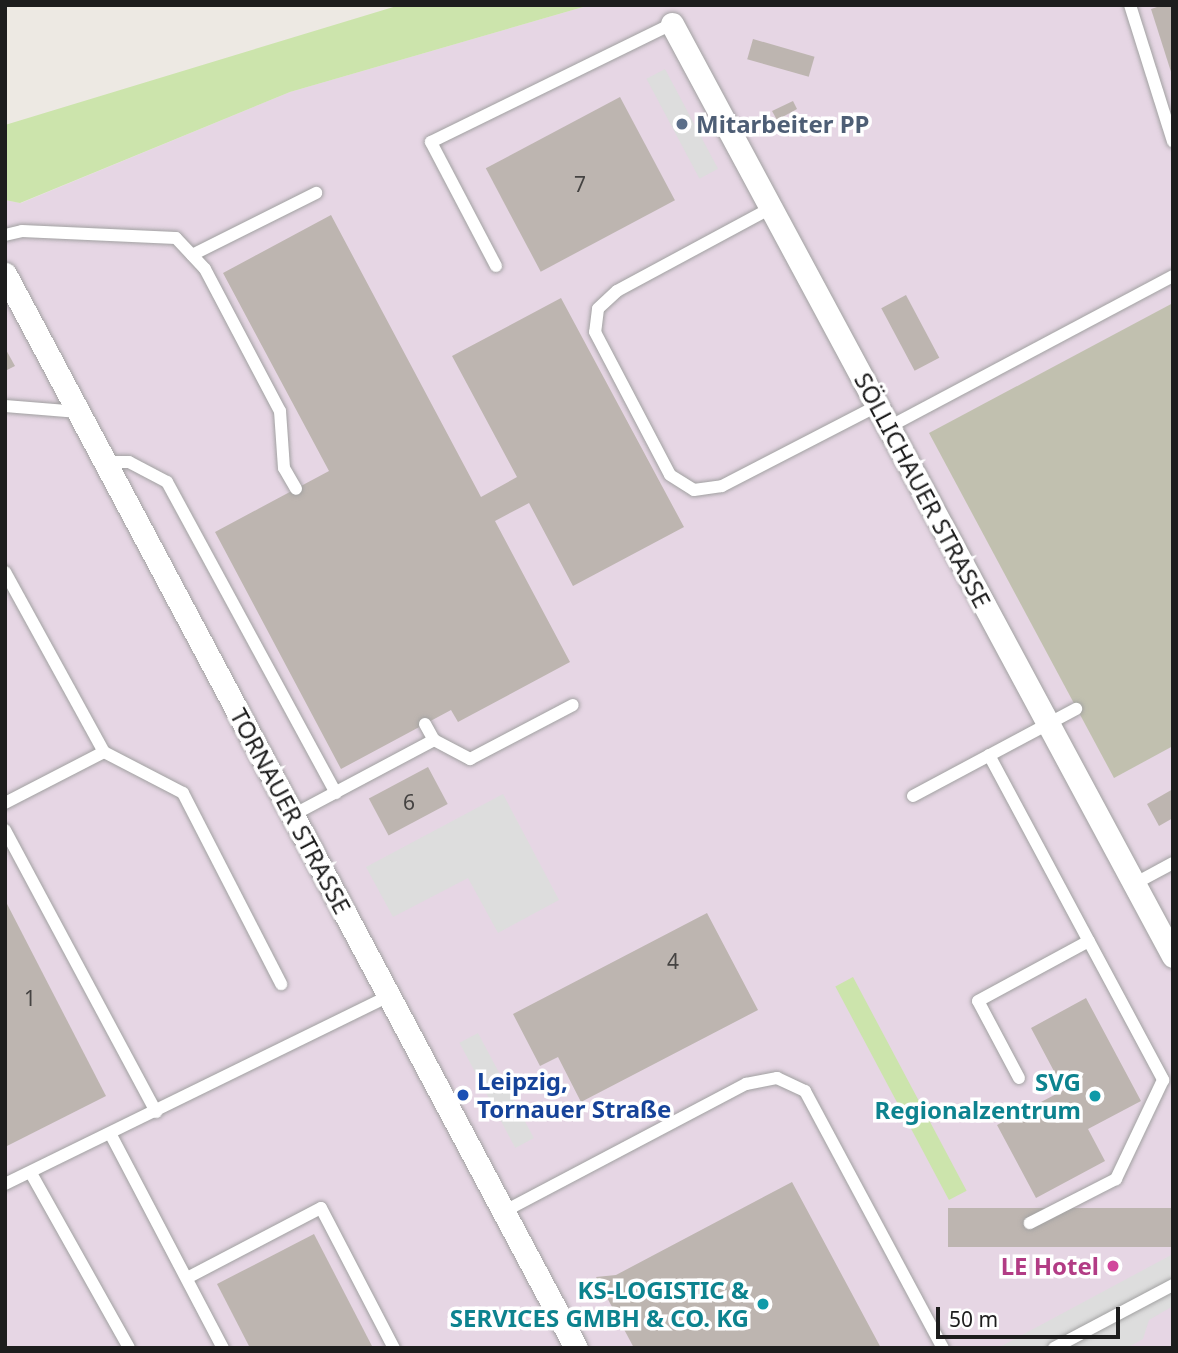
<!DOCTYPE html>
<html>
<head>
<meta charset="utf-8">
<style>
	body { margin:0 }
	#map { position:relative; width:1178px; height:1353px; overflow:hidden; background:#ede9e3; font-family:"Noto Sans",sans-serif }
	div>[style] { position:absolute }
	.industrial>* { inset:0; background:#e6d6e4 }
	.construction>* { inset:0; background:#c1c0af }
	.grass>* { inset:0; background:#cce4ac; transform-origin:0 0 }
	.parking>* { inset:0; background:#ddd; transform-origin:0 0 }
	.building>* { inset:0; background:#bdb5b0; transform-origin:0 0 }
	.roads { filter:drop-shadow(0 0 2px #a1a1a1) drop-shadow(0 0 2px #a1a1a1) }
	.service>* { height:12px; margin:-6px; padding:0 6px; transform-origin:6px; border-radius:6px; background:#fff }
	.minor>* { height:23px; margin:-11.5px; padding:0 11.5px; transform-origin:11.5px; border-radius:11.5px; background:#fff }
	.dots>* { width:19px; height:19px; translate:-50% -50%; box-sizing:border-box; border:4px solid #fff; border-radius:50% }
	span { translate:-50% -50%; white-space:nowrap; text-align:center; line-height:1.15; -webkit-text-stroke:7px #fff; paint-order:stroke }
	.number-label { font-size:21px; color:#454342 }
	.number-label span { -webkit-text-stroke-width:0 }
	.service-label { font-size:24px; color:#4e5e75; font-weight:700 }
	.left { translate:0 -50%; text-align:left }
	.street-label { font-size:24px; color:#1d1d1d }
	.transit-label { font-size:24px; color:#164399; font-weight:700 }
	.culture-label { font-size:24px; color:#0d838f; font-weight:700 }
	.right { translate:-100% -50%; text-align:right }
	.hotel-label { font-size:24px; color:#b23c85; font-weight:700 }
	.frame { position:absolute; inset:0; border:7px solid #1d1d1d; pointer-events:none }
	.scale { position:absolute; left:936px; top:1307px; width:184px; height:32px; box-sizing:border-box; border:4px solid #1d1d1d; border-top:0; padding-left:9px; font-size:21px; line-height:24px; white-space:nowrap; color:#1d1d1d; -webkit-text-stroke:5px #fff; paint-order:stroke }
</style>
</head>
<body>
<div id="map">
	<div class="industrial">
		<div style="clip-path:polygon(590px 5px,1173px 5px,1173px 1348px,5px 1348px,5px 200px,21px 203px,290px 92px)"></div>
	</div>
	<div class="construction">
		<div style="clip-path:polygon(1173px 303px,1173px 746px,1114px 778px,929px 433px)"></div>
	</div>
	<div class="grass">
		<div style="clip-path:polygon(400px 5px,590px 5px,290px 92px,20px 203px,5px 200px,5px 125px)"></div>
		<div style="left:853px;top:977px;width:242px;height:20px;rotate:62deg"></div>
	</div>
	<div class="parking">
		<div style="left:665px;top:69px;width:113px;height:21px;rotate:62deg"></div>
		<div style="clip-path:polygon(503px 794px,559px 900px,498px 933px,468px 878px,393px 917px,366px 867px)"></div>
		<div style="left:478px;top:1033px;width:119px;height:21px;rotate:62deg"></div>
		<div style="clip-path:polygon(1173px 1254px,1173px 1306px,1149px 1320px,1143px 1339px,1127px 1348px,998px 1348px)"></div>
	</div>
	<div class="building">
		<div style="clip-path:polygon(1163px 5px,1173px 5px,1172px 75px,1151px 9px)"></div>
		<div style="left:753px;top:39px;width:64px;height:21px;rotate:16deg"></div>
		<div style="left:620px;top:97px;width:117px;height:152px;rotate:62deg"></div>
		<div style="clip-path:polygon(793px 101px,797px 109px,777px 120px,772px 111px)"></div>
		<div style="clip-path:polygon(331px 215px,481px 497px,517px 477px,452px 356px,561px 298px,684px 527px,573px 586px,529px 503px,495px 521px,570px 662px,458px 722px,451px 710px,341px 769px,215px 532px,329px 471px,223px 273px)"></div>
		<div style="left:906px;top:295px;width:71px;height:28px;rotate:62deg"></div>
		<div style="clip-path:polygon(5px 348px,15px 366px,5px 371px)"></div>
		<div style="left:428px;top:767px;width:42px;height:67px;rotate:62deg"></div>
		<div style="clip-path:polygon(1173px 789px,1173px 818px,1159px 826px,1147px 804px)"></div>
		<div style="clip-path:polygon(5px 900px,106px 1096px,5px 1147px)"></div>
		<div style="clip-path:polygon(707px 913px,758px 1010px,581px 1102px,558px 1057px,540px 1066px,513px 1014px)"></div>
		<div style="clip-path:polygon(1086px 998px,1141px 1101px,1088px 1129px,1105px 1161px,1036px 1198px,997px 1125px,1064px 1090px,1031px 1028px)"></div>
		<div style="clip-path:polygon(792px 1182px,881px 1348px,634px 1348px,596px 1277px,616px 1275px)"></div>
		<div style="left:1173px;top:1208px;width:39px;height:225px;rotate:90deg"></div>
		<div style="clip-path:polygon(314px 1234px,373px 1348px,250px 1348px,217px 1284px)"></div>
	</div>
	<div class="roads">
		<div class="service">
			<div style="left:1130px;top:5px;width:143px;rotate:72.5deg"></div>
			<div style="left:771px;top:208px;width:175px;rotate:151.7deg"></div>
			<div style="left:617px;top:291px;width:26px;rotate:137deg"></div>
			<div style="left:598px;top:309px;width:23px;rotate:97deg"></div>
			<div style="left:595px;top:332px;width:161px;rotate:62.3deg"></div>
			<div style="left:670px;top:475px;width:28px;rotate:32deg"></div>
			<div style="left:694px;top:490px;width:28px;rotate:-8deg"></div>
			<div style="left:722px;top:486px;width:174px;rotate:-27.3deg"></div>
			<div style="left:5px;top:235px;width:17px;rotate:-13deg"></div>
			<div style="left:22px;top:231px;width:154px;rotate:2.6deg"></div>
			<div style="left:176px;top:238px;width:42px;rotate:46.9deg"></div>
			<div style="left:205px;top:269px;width:161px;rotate:62.2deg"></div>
			<div style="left:280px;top:411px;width:57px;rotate:86deg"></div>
			<div style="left:284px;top:468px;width:24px;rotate:60deg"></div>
			<div style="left:192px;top:255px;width:139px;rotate:-26.6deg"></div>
			<div style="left:496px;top:266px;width:140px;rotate:-117.7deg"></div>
			<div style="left:431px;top:142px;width:268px;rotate:-26.1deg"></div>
			<div style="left:5px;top:406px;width:74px;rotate:4.6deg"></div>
			<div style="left:889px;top:427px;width:322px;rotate:-28deg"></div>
			<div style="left:105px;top:462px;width:24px"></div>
			<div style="left:129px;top:462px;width:43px;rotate:27.8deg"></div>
			<div style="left:167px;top:482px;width:354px;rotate:61.5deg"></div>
			<div style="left:5px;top:572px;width:205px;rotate:61.2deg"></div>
			<div style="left:104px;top:752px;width:89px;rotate:27.4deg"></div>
			<div style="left:183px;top:793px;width:215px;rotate:62.8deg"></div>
			<div style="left:425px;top:724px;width:18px;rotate:61deg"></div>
			<div style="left:989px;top:755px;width:369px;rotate:61.8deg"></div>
			<div style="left:1163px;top:1080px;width:110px;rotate:115.4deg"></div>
			<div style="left:1116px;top:1179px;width:97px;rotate:152.9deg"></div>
			<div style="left:913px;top:796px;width:185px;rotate:-28.1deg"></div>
			<div style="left:5px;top:803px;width:111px;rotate:-27.3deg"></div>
			<div style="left:293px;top:815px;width:160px;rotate:-28deg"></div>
			<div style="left:434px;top:740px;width:41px;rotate:27.8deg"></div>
			<div style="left:470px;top:759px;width:116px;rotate:-27.7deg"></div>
			<div style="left:5px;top:830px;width:320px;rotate:61.8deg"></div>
			<div style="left:1134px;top:884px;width:44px;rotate:-28.3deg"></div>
			<div style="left:1019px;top:1078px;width:87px;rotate:-118deg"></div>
			<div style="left:978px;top:1001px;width:126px;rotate:-28.4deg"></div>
			<div style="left:111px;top:1135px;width:241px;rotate:62.3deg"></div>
			<div style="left:32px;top:1175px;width:198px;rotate:60.7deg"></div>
			<div style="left:5px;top:1184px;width:428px;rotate:-26.1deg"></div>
			<div style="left:503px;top:1212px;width:275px;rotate:-27.8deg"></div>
			<div style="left:746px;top:1084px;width:32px;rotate:-11deg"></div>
			<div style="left:777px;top:1078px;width:31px;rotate:25deg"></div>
			<div style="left:805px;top:1091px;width:292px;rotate:61.8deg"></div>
			<div style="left:187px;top:1278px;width:151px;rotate:-27.6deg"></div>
			<div style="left:321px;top:1208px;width:158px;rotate:62.5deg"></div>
			<div style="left:1054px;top:1348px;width:135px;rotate:-27.9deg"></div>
		</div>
		<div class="minor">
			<div style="left:672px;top:24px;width:1058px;rotate:61.74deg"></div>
			<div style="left:5px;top:274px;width:1216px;rotate:62deg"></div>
		</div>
	</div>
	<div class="dots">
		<div style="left:682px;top:124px;background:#5c6f8a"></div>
		<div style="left:463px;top:1095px;background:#1a4fb4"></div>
		<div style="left:1095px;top:1096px;background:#0f9aa8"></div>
		<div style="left:1113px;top:1266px;background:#d1479c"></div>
		<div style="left:763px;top:1304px;background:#0f9aa8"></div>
	</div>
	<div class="number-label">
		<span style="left:580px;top:184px">7</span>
		<span style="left:409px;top:802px">6</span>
		<span style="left:673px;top:961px">4</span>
		<span style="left:30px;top:998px">1</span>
	</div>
	<div class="service-label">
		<span class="left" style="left:696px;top:124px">Mitarbeiter PP</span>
	</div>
	<div class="street-label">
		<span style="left:923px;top:490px;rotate:62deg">SÖLLICHAUER STRASSE</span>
		<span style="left:291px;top:811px;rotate:62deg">TORNAUER STRASSE</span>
	</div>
	<div class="transit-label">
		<span class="left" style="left:477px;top:1095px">Leipzig,<br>Tornauer Straße</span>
	</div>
	<div class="culture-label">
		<span class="right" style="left:1081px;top:1096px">SVG<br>Regionalzentrum</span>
		<span class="right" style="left:749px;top:1304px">KS-LOGISTIC &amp;<br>SERVICES GMBH &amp; CO. KG</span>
	</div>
	<div class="hotel-label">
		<span class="right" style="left:1099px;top:1266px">LE Hotel</span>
	</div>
	<div class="frame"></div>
	<div class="scale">50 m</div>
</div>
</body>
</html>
